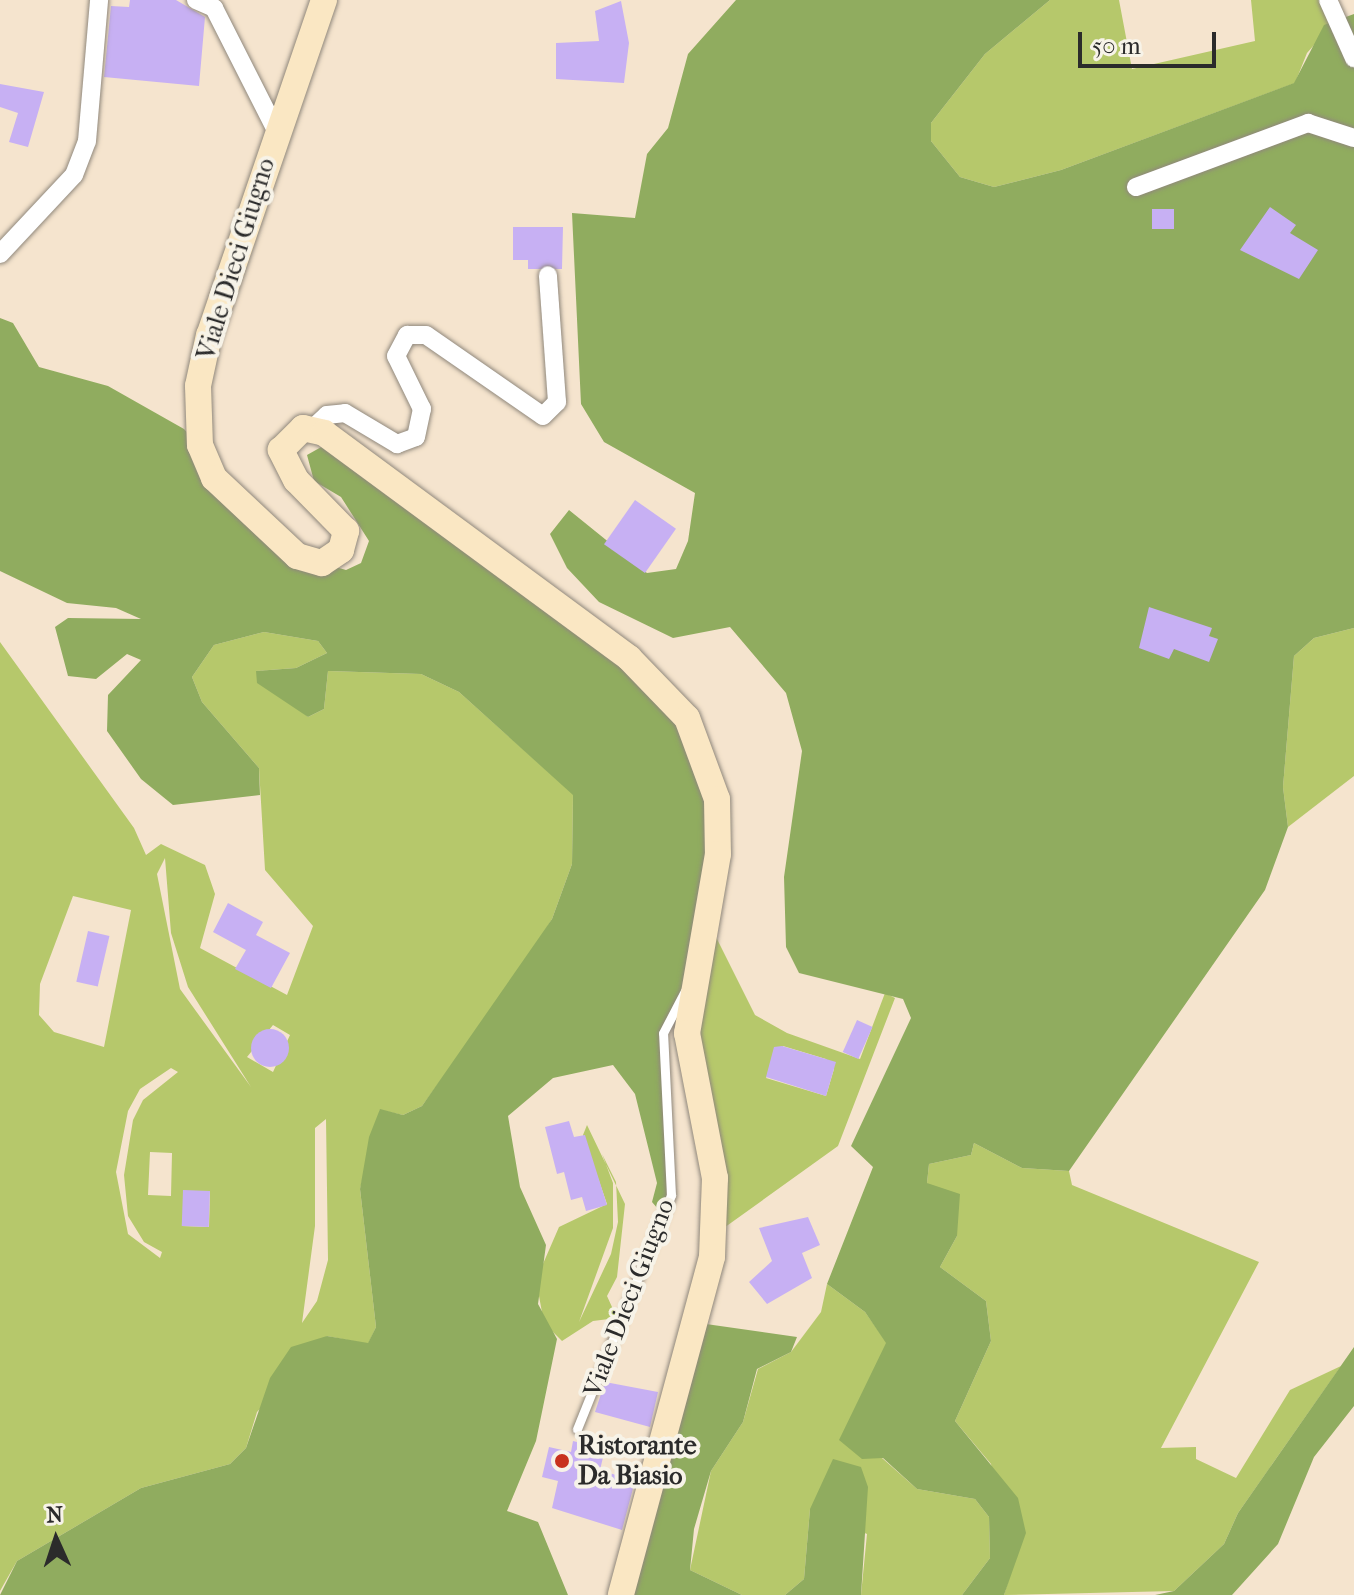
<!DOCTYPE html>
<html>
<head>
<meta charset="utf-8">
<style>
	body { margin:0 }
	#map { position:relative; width:1354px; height:1595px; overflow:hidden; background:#f5e4ce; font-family:"IM FELL French Canon",serif }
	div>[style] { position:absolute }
	.green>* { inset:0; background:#b6c86b }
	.forest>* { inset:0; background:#90ac5f }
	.building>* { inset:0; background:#c7b0f3; transform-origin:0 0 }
	.round { border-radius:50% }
	.roads { filter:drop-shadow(0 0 2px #90887c) drop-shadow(0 0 2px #90887c) }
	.lane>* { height:9px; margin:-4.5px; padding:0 4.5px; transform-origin:4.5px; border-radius:4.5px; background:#fff }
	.street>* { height:18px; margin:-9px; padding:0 9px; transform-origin:9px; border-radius:9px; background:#fff }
	.secondary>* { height:26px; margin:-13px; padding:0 13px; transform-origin:13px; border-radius:13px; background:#fae7c3 }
	.dots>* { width:22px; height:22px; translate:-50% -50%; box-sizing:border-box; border:4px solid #f7f3e8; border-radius:50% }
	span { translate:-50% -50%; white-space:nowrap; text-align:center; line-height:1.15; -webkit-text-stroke:8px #f7f3e8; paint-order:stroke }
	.street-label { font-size:26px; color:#2b2b2b }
	.poi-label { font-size:26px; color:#2b2b2b; font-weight:700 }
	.left { translate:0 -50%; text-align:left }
	.north { position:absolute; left:16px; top:1499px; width:80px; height:80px; -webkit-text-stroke:6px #f7f3e8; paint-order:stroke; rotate:357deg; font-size:22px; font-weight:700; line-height:32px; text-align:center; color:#2b2b2b }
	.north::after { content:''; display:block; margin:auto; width:28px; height:36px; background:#2b2b2b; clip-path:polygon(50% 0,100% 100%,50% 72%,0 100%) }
	.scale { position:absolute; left:1078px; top:32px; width:138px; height:36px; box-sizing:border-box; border:4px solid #2b2b2b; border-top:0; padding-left:10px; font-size:24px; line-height:28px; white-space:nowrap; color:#2b2b2b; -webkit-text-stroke:6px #f7f3e8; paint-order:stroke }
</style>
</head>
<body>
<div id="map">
	<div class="green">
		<div style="clip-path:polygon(1050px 0,1119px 0,1132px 69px,1255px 41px,1251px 0,1328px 0,1336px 20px,1307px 53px,1295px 83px,1061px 170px,994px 187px,960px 177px,931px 141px,931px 123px,985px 54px)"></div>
		<div style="clip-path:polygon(1354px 628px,1354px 776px,1288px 827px,1283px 787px,1294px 656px,1314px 638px)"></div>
		<div style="clip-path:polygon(evenodd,264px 632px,318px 641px,327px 653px,296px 668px,256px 671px,308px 717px,324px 709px,328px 671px,421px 674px,459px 692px,573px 794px,572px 864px,552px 919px,523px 967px,422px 1106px,403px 1115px,380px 1110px,360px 1189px,376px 1327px,368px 1344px,327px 1336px,257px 1412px,246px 1448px,230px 1464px,141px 1488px,17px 1561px,0 1591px,0 642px,134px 828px,146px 855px,161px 844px,205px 865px,215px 894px,200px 948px,287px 995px,313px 926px,265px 870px,259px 768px,202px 702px,192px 677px,214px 645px,264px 632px,165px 858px,171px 933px,188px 987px,251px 1087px,180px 989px,157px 874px,165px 858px,264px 632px,73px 896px,131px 910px,104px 1047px,54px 1032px,39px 1015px,40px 984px,73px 896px,264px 632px,273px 1025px,290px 1035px,273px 1072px,247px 1057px,273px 1025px,264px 632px,171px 1068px,178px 1072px,143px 1100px,133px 1120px,124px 1175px,128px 1216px,144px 1242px,162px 1252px,160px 1258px,128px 1234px,116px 1172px,128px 1111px,140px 1089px,171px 1068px,264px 632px,326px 1119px,328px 1260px,317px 1301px,302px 1323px,315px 1226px,315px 1128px,326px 1119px,264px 632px,150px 1152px,172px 1153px,171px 1196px,148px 1195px,150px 1152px,264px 632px,210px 1191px,209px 1227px,182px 1226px,210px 1191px)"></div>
		<div style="clip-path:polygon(evenodd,712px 929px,755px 1015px,787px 1033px,860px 1059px,885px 993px,895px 998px,838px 1146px,721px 1230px,693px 1063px,712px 929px,783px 1046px,826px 1059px,834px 1069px,826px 1096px,766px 1078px,783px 1046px)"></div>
		<div style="clip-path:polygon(evenodd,587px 1125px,625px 1204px,617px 1277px,607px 1296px,617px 1318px,593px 1321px,562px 1341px,544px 1323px,536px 1280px,559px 1227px,607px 1204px,583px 1135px,587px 1125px,602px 1154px,616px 1182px,618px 1222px,611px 1254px,579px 1322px,613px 1228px,613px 1183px,602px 1154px)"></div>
		<div style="clip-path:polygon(974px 1143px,1022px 1168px,1069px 1171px,1072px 1185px,1259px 1262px,1161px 1448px,1196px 1447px,1196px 1459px,1236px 1478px,1290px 1390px,1341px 1366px,1238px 1513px,1224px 1544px,1174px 1591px,1004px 1595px,1010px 1575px,991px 1464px,955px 1421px,991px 1341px,986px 1301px,940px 1267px,957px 1236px,927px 1183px,929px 1164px,971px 1155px)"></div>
		<div style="clip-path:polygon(827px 1284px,865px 1312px,887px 1343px,840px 1440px,882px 1458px,917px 1489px,975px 1499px,989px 1517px,990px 1558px,962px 1595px,861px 1595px,867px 1534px,810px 1509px,804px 1579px,785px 1595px,742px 1595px,690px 1570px,711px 1471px,743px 1422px,758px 1369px,791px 1352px,821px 1312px)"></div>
	</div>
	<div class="forest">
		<div style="clip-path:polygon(736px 0,1050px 0,985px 54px,931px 123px,931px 141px,960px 177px,994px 187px,1061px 170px,1294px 83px,1324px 25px,1354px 14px,1354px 628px,1314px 638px,1294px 656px,1283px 787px,1288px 827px,1265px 890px,1069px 1171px,1022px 1168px,974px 1143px,971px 1155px,929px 1164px,927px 1183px,960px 1194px,957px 1236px,940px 1267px,986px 1301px,991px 1341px,955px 1421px,1018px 1498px,1026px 1533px,1004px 1595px,962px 1595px,990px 1558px,989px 1517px,975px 1499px,917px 1489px,883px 1458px,862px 1459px,839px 1440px,886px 1343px,865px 1312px,827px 1284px,873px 1167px,851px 1146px,911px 1018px,903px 999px,799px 973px,786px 947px,784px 877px,802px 751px,786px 693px,730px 627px,673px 638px,599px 602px,567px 568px,550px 534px,569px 510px,647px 573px,676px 569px,688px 541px,695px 493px,604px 442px,581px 404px,572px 213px,635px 218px,647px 154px,668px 128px,688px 54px)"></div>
		<div style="clip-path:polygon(0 318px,13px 323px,39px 367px,108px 386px,184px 429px,297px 556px,346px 570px,361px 563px,369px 541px,341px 497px,314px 481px,307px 455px,323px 446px,350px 453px,687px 718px,717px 799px,691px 981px,663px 1033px,673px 1135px,664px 1216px,652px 1202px,657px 1183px,635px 1094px,613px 1065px,553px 1078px,508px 1116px,520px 1187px,546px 1245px,538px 1304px,557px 1339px,536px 1441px,507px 1511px,538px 1522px,568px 1595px,0 1595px,17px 1561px,141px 1488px,230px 1464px,246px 1448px,270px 1378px,291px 1347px,327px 1336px,368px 1343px,376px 1327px,360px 1189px,369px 1137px,380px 1109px,403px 1115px,422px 1106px,552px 919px,572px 864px,573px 795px,459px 692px,421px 674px,328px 671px,324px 709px,308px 717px,257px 683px,256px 671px,296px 668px,327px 653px,318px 641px,264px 632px,214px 645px,192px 677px,202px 702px,259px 768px,260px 795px,173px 805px,141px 779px,107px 731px,108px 695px,141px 660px,127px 654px,96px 679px,68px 676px,55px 627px,68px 618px,141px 619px,116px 608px,67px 603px,0 571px)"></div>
		<div style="clip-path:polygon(706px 1324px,797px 1337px,791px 1352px,757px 1369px,743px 1422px,711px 1471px,694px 1529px,690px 1570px,742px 1595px,632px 1595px)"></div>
		<div style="clip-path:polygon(1354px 1347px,1354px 1406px,1314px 1457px,1278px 1544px,1232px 1595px,1155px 1595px,1174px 1591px,1224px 1544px,1238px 1513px)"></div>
		<div style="clip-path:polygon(833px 1459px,861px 1467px,868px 1487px,861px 1595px,785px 1595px,804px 1579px,810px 1509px)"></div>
	</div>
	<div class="building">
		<div style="clip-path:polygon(130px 0,176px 0,205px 17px,199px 86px,104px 77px,111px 6px,129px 7px)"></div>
		<div style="clip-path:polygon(621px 1px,629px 43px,624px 83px,556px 79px,556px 43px,599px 41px,595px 11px)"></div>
		<div style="clip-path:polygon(0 84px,44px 92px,28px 147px,9px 142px,18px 113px,0 107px)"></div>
		<div style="clip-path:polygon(1270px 207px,1296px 225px,1290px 233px,1318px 250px,1299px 279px,1240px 250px)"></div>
		<div style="left:1152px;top:209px;width:22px;height:20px"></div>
		<div style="clip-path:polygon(513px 227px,563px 227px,562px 269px,528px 269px,528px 260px,513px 260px)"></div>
		<div style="left:635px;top:500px;width:50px;height:54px;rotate:35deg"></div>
		<div style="clip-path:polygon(1149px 607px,1212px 628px,1209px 636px,1218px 639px,1209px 662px,1174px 649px,1169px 659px,1139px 648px)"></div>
		<div style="clip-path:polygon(228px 903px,263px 922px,256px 935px,290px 953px,271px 988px,235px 969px,246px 950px,213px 932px)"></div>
		<div style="left:88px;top:931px;width:22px;height:52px;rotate:13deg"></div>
		<div style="left:857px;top:1020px;width:17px;height:35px;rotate:24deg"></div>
		<div class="round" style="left:251px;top:1029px;width:38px;height:38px"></div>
		<div style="clip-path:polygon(782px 1046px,836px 1062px,826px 1096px,766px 1077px,774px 1047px)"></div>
		<div style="clip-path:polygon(569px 1121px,574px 1137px,585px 1135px,607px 1205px,586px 1211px,582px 1197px,571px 1200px,564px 1172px,557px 1174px,545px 1127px)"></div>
		<div style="left:183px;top:1190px;width:27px;height:36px;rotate:2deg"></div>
		<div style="clip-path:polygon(808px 1217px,820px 1245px,802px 1253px,812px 1278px,767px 1304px,749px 1282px,772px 1261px,759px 1228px)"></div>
		<div style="clip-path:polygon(605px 1382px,658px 1392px,650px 1427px,595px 1412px)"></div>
		<div style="clip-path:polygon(573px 1441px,605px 1449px,600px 1470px,635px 1481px,622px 1530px,552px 1508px,558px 1481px,542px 1477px,549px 1447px,571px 1452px)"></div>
	</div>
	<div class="roads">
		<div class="lane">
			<div style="left:577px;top:1429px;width:252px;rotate:-68.1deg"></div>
			<div style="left:671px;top:1195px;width:162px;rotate:-92.8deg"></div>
			<div style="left:663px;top:1033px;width:50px;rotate:-62.4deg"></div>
		</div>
		<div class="street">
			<div style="left:196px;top:0;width:20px;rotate:24deg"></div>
			<div style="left:214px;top:8px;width:139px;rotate:63.1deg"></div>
			<div style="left:1328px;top:0;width:64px;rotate:65.9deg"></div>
			<div style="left:1136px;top:187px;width:184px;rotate:-20.4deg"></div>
			<div style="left:1308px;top:123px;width:48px;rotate:18.1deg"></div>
			<div style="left:0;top:254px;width:108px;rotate:-46.9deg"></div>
			<div style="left:74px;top:175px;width:36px;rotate:-69deg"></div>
			<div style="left:87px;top:141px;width:142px;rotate:-85.1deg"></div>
			<div style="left:313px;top:428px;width:19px;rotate:-43deg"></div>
			<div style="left:327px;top:415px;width:18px;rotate:-6deg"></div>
			<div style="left:345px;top:413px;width:61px;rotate:30.8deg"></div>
			<div style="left:397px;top:444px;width:20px;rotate:-20deg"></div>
			<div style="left:416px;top:437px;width:29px;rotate:-78deg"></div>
			<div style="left:422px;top:409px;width:59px;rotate:-116.1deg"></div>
			<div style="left:396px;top:356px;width:24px;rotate:-62deg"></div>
			<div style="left:407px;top:335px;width:19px"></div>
			<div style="left:426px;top:335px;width:142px;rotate:34.7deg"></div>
			<div style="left:543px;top:416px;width:20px;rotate:-45deg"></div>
			<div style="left:557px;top:402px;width:127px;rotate:-94.1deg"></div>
		</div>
		<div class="secondary">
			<div style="left:324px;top:0;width:354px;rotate:108.9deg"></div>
			<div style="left:209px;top:335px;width:52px;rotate:102.2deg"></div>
			<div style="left:198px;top:386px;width:59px;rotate:88.1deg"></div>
			<div style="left:200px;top:445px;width:36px;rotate:67deg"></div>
			<div style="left:214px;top:478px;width:114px;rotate:43.2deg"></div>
			<div style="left:297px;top:556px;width:26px;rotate:16deg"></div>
			<div style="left:322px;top:563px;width:23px;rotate:-34deg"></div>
			<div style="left:341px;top:550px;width:20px;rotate:-75deg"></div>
			<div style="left:346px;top:531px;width:71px;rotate:-134.4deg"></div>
			<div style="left:296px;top:480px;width:34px;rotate:-117deg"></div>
			<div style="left:281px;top:450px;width:31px;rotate:-45deg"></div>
			<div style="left:303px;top:428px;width:22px;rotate:13deg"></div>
			<div style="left:324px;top:433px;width:379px;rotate:36.4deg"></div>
			<div style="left:629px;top:658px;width:83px;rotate:46deg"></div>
			<div style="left:687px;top:718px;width:86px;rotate:69.7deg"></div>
			<div style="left:717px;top:799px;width:55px;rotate:89deg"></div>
			<div style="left:718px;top:854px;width:182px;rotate:99.8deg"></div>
			<div style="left:687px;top:1033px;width:148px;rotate:79.1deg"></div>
			<div style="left:715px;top:1178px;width:79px;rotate:92.2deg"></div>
			<div style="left:712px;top:1257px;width:350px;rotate:105.1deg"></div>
		</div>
	</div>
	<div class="dots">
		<div style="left:562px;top:1461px;background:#c8321e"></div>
	</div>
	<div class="street-label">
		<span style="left:236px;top:259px;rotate:-73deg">Viale Dieci Giugno</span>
		<span style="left:629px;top:1298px;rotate:-69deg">Viale Dieci Giugno</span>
	</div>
	<div class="poi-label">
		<span class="left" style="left:578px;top:1461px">Ristorante<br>Da Biasio</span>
	</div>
	<div class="north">N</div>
	<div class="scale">50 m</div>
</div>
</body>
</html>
